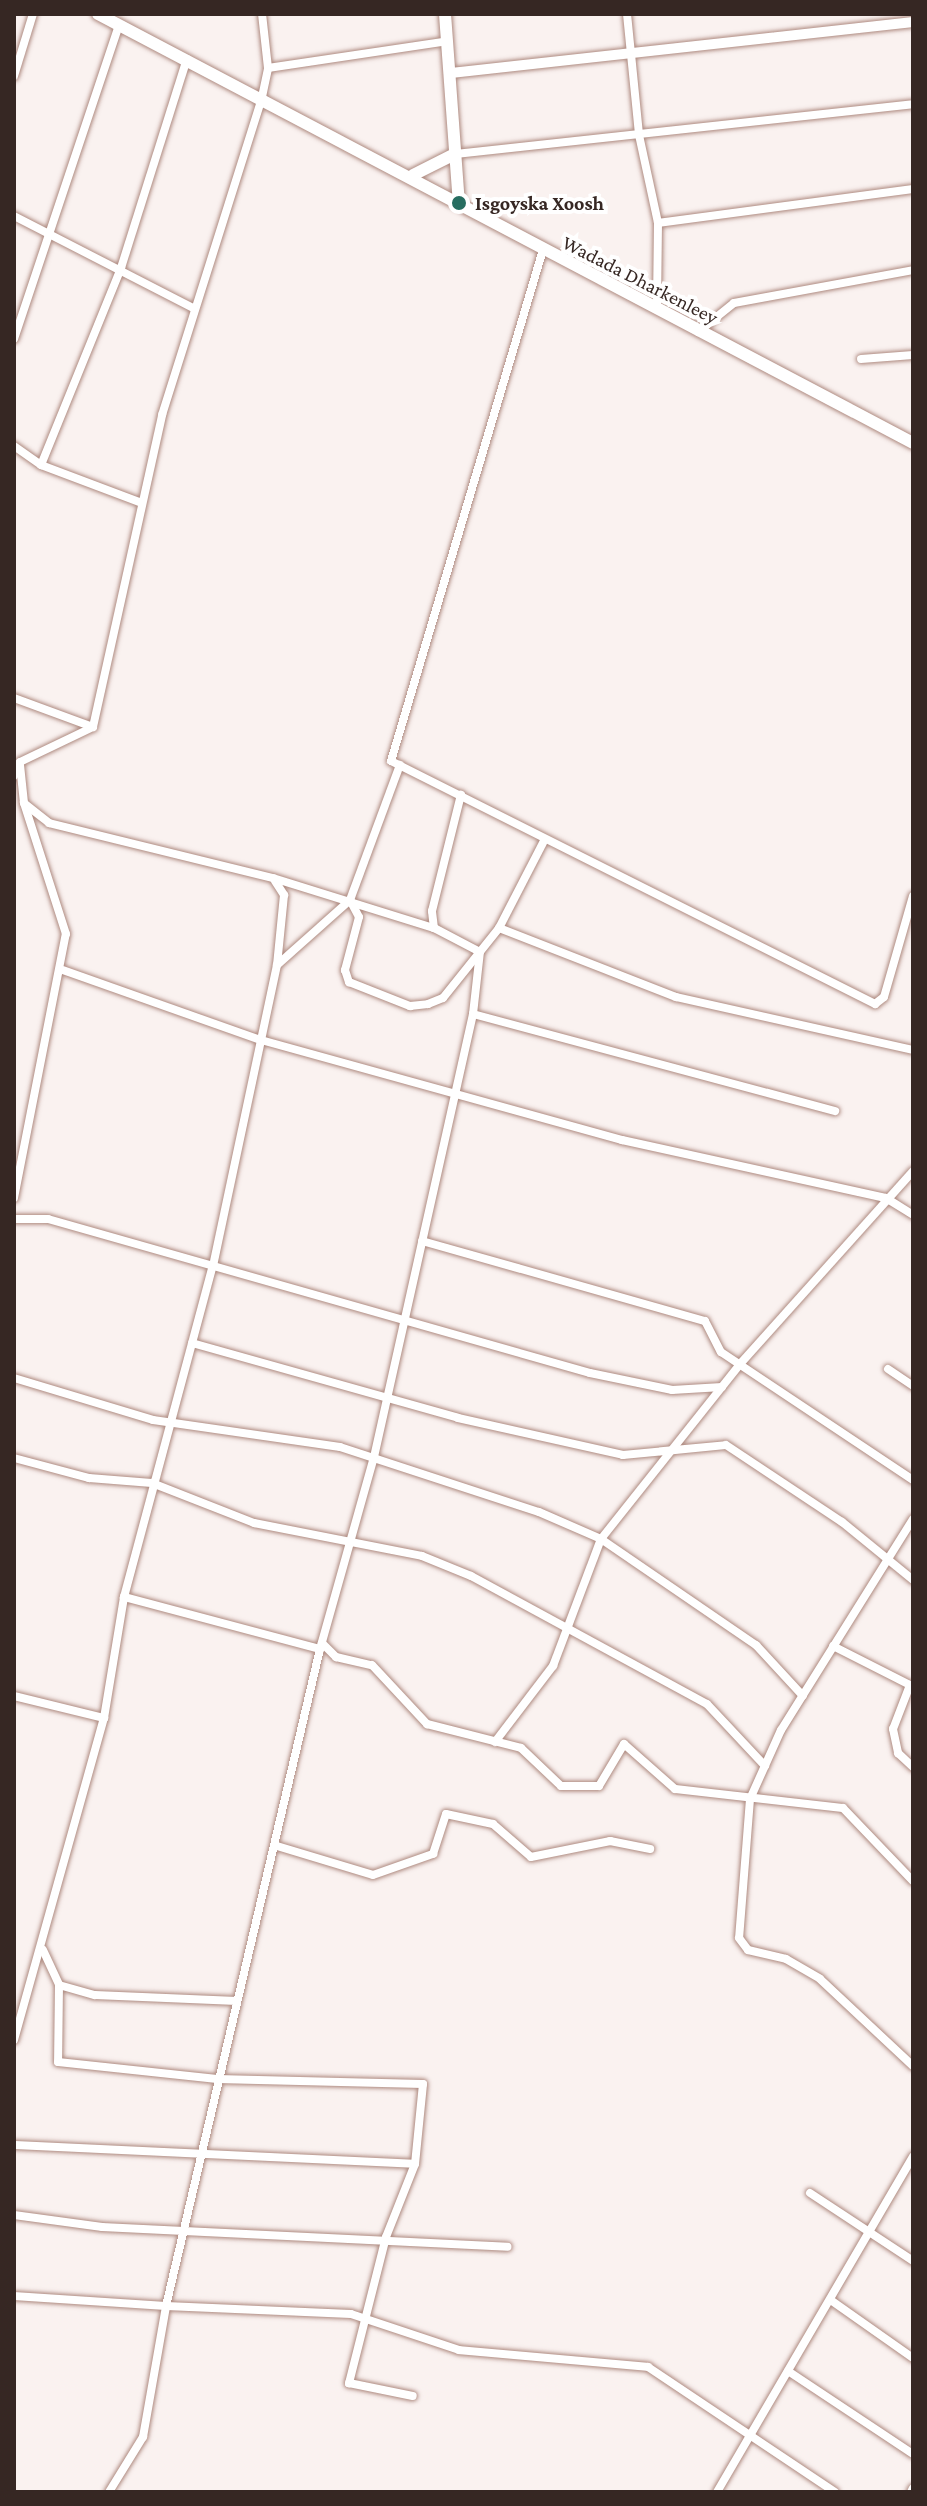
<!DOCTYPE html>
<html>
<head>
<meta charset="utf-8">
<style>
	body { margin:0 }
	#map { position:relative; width:927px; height:2506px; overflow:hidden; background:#faf2f0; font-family:"Crimson Pro",serif }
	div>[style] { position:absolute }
	.roads { filter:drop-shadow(0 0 2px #ae8a80) drop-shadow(0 0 2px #ae8a80) }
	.minor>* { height:8px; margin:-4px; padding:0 4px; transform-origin:4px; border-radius:4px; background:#fff }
	.tertiary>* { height:10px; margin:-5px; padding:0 5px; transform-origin:5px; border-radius:5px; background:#fff }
	.secondary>* { height:12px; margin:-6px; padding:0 6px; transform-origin:6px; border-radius:6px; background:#fff }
	.dots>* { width:22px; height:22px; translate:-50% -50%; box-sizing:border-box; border:4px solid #fff; border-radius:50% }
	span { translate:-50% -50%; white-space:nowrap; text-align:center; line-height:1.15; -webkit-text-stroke:8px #fff; paint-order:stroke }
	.poi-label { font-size:20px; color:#362723; font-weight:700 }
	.left { translate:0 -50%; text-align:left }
	.street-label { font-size:20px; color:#362723 }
	.frame { position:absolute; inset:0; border:16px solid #362723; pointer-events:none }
</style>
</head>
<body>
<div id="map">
	<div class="roads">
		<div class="minor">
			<div style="left:627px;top:14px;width:122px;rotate:84.3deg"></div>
			<div style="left:639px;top:135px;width:90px;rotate:77.8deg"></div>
			<div style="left:658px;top:223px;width:85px;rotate:90.7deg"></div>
			<div style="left:268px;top:68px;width:182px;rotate:-8.5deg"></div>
			<div style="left:14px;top:76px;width:65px;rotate:-73deg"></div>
			<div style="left:455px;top:154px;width:461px;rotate:-6.2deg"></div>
			<div style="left:14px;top:216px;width:203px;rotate:27.2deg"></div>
			<div style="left:658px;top:223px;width:257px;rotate:-7.6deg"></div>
			<div style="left:542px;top:253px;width:530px;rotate:106.55deg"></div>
			<div style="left:391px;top:761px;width:542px;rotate:26.66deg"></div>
			<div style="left:875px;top:1004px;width:11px;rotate:-38deg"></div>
			<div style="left:884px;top:997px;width:105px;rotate:-74deg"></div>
			<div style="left:698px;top:332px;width:46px;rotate:-38.9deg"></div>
			<div style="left:734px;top:303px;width:182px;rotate:-10.4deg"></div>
			<div style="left:14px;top:339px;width:331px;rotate:-71.5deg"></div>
			<div style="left:861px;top:359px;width:52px;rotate:-4.4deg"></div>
			<div style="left:14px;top:446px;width:33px;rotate:35deg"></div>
			<div style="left:41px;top:465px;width:105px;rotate:20.7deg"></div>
			<div style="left:41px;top:465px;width:213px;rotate:-67.9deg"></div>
			<div style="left:121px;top:268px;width:219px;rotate:-72.5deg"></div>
			<div style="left:14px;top:698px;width:84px;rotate:20.2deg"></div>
			<div style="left:14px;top:776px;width:15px;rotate:-67deg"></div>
			<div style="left:20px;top:762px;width:81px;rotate:-25.6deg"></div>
			<div style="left:93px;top:727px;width:320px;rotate:-77.5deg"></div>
			<div style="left:162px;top:415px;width:333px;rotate:-72.5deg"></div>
			<div style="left:262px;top:97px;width:30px;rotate:-78deg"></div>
			<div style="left:268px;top:68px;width:54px;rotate:-96.3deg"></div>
			<div style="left:25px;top:804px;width:31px;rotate:38deg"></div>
			<div style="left:49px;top:823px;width:231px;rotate:13.8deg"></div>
			<div style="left:273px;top:878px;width:169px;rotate:17.3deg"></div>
			<div style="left:275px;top:881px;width:17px;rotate:57deg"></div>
			<div style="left:284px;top:895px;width:70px;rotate:95.7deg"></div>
			<div style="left:350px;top:900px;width:19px;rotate:62deg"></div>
			<div style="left:359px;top:917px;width:55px;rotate:104.8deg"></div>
			<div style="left:345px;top:970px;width:13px;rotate:72deg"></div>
			<div style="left:349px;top:982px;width:66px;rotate:21.5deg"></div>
			<div style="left:410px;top:1006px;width:18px;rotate:-6deg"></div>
			<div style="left:428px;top:1004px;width:16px;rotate:-22deg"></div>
			<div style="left:443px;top:998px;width:90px;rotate:-51.3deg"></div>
			<div style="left:499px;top:928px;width:100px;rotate:-62.7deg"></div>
			<div style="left:499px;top:928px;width:190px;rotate:21.3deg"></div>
			<div style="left:676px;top:997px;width:243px;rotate:12.6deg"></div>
			<div style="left:63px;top:970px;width:210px;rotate:19.5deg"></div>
			<div style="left:261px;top:1040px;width:375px;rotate:15.5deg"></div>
			<div style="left:622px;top:1140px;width:270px;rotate:12.4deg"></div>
			<div style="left:886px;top:1198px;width:32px;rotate:32deg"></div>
			<div style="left:473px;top:1014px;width:375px;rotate:15deg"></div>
			<div style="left:14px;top:1198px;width:269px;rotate:-78.9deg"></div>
			<div style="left:66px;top:934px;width:138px;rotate:-107.8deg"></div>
			<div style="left:24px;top:803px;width:38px;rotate:-96deg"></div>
			<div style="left:14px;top:1219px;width:34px"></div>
			<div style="left:48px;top:1219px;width:563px;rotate:15.86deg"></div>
			<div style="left:590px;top:1373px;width:84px;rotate:11.7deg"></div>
			<div style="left:672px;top:1390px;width:50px;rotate:-3.4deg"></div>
			<div style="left:422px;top:1241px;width:294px;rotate:15.8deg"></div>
			<div style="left:705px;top:1321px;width:35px;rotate:63deg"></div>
			<div style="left:721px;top:1352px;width:231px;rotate:33.7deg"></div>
			<div style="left:192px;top:1343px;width:276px;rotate:15.7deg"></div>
			<div style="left:458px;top:1418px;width:169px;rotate:12.6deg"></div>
			<div style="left:623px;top:1455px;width:103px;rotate:-5.5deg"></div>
			<div style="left:726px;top:1445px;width:139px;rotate:33.6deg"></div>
			<div style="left:842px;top:1522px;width:92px;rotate:39.2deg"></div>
			<div style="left:888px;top:1369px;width:30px;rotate:34deg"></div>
			<div style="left:14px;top:1378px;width:145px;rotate:16.8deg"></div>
			<div style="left:153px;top:1420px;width:189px;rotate:8.2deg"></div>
			<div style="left:340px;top:1447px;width:209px;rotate:18.1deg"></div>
			<div style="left:539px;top:1512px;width:68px;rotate:23.5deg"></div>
			<div style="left:601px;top:1539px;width:188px;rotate:34.4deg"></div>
			<div style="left:756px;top:1645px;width:69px;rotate:47.3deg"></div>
			<div style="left:14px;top:1458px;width:78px;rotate:14.9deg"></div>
			<div style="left:89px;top:1478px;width:63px;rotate:4.5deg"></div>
			<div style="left:152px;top:1483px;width:110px;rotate:21.4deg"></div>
			<div style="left:254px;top:1523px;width:171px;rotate:11.1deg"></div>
			<div style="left:422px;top:1556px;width:53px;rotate:22.2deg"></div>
			<div style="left:471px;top:1576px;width:268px;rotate:28.5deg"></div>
			<div style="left:707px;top:1704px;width:85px;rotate:46.9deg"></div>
			<div style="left:913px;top:1519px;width:249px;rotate:122deg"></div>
			<div style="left:781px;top:1730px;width:76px;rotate:114.2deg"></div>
			<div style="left:750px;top:1799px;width:139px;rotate:94.5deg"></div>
			<div style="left:739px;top:1938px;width:15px;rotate:53deg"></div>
			<div style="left:748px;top:1950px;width:39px;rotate:13deg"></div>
			<div style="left:786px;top:1959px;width:39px;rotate:30deg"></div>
			<div style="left:820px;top:1979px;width:127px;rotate:43.1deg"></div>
			<div style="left:124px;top:1597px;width:343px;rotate:-75deg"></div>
			<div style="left:213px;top:1266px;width:308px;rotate:-78deg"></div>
			<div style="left:277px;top:965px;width:98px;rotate:-41.7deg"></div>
			<div style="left:350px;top:900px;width:144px;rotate:-69.7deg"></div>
			<div style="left:322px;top:1643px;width:20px;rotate:45deg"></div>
			<div style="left:336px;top:1657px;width:37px;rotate:13deg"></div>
			<div style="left:372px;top:1665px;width:81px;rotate:47deg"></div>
			<div style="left:427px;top:1724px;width:97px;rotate:14.3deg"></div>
			<div style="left:521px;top:1748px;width:55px;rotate:43.5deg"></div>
			<div style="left:561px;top:1786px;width:38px"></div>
			<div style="left:599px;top:1786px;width:49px;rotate:-59.2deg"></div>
			<div style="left:624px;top:1744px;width:68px;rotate:41.4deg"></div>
			<div style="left:675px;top:1789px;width:169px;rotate:6.5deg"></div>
			<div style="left:843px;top:1808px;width:101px;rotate:46.2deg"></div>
			<div style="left:833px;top:1646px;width:89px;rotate:26.9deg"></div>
			<div style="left:910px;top:1685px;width:47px;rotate:111.1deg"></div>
			<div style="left:893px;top:1729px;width:25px;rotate:78deg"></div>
			<div style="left:898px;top:1753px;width:21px;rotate:43deg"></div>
			<div style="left:14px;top:1696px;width:93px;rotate:13.7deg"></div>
			<div style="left:104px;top:1718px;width:123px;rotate:-80.6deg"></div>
			<div style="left:124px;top:1597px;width:203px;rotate:14.9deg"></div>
			<div style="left:495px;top:1742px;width:96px;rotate:-52.7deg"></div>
			<div style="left:553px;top:1666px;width:136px;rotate:-69.3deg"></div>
			<div style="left:601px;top:1539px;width:223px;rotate:-51.5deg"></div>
			<div style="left:740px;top:1364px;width:259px;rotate:-48.1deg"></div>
			<div style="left:277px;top:1846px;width:100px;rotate:16.8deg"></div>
			<div style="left:373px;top:1875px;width:64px;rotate:-19.3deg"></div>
			<div style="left:433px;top:1854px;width:42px;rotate:-72deg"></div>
			<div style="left:446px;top:1814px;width:48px;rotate:12deg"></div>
			<div style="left:493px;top:1824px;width:50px;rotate:41deg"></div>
			<div style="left:531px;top:1857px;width:81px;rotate:-11.4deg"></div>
			<div style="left:610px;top:1841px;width:41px;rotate:11.3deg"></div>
			<div style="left:43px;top:1950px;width:38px;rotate:65deg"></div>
			<div style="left:59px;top:1985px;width:37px;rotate:16deg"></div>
			<div style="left:95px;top:1995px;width:142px;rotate:2.4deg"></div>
			<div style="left:59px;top:1985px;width:77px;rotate:90.7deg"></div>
			<div style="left:58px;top:2062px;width:160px;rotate:6.1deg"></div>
			<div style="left:217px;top:2079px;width:206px;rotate:1.4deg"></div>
			<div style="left:423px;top:2084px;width:80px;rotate:95.7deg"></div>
			<div style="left:415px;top:2164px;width:79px;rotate:111.7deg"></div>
			<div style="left:386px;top:2237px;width:151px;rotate:104.2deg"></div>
			<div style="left:349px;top:2383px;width:65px;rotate:11.5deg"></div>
			<div style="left:14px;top:2040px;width:334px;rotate:-74.4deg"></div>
			<div style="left:14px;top:2145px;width:401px;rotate:2.7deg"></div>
			<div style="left:810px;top:2193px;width:123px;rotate:33.4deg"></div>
			<div style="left:14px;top:2215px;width:89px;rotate:7.8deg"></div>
			<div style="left:102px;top:2227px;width:406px;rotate:2.8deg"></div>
			<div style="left:14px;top:2296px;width:152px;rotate:3.8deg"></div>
			<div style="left:166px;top:2306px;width:675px;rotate:-76.81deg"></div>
			<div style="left:320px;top:1649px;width:199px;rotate:-74.3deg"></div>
			<div style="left:374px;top:1457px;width:454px;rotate:-77.4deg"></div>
			<div style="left:473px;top:1014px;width:62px;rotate:-83.6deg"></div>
			<div style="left:480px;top:952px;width:52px;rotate:-152.4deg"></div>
			<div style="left:434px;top:928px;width:17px;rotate:-97deg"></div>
			<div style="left:432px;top:911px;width:120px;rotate:-76deg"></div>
			<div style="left:832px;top:2301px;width:99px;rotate:35.1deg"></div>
			<div style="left:788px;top:2371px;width:150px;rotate:33.6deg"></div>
			<div style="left:109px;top:2492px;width:65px;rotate:-58.3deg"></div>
			<div style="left:143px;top:2437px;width:133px;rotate:-80deg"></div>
			<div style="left:166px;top:2306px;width:185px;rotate:2.5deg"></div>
			<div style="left:351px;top:2314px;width:114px;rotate:18.4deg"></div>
			<div style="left:459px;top:2350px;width:190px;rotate:5.1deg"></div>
			<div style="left:648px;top:2367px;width:225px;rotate:33.8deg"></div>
			<div style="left:717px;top:2492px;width:389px;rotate:-59.7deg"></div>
			<div style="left:911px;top:2492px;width:4px;rotate:-63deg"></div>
		</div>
		<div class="tertiary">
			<div style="left:451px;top:73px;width:465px;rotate:-6.3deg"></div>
		</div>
		<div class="secondary">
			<div style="left:98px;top:14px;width:921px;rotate:27.76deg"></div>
			<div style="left:445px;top:14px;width:190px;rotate:85.8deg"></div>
			<div style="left:413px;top:175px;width:47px;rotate:-26.6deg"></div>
		</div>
	</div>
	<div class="dots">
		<div style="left:459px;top:203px;background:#276d60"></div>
	</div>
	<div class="poi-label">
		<span class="left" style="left:475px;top:203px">Isgoyska Xoosh</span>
	</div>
	<div class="street-label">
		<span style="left:640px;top:280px;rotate:27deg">Wadada Dharkenleey</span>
	</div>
	<div class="frame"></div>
</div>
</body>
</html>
